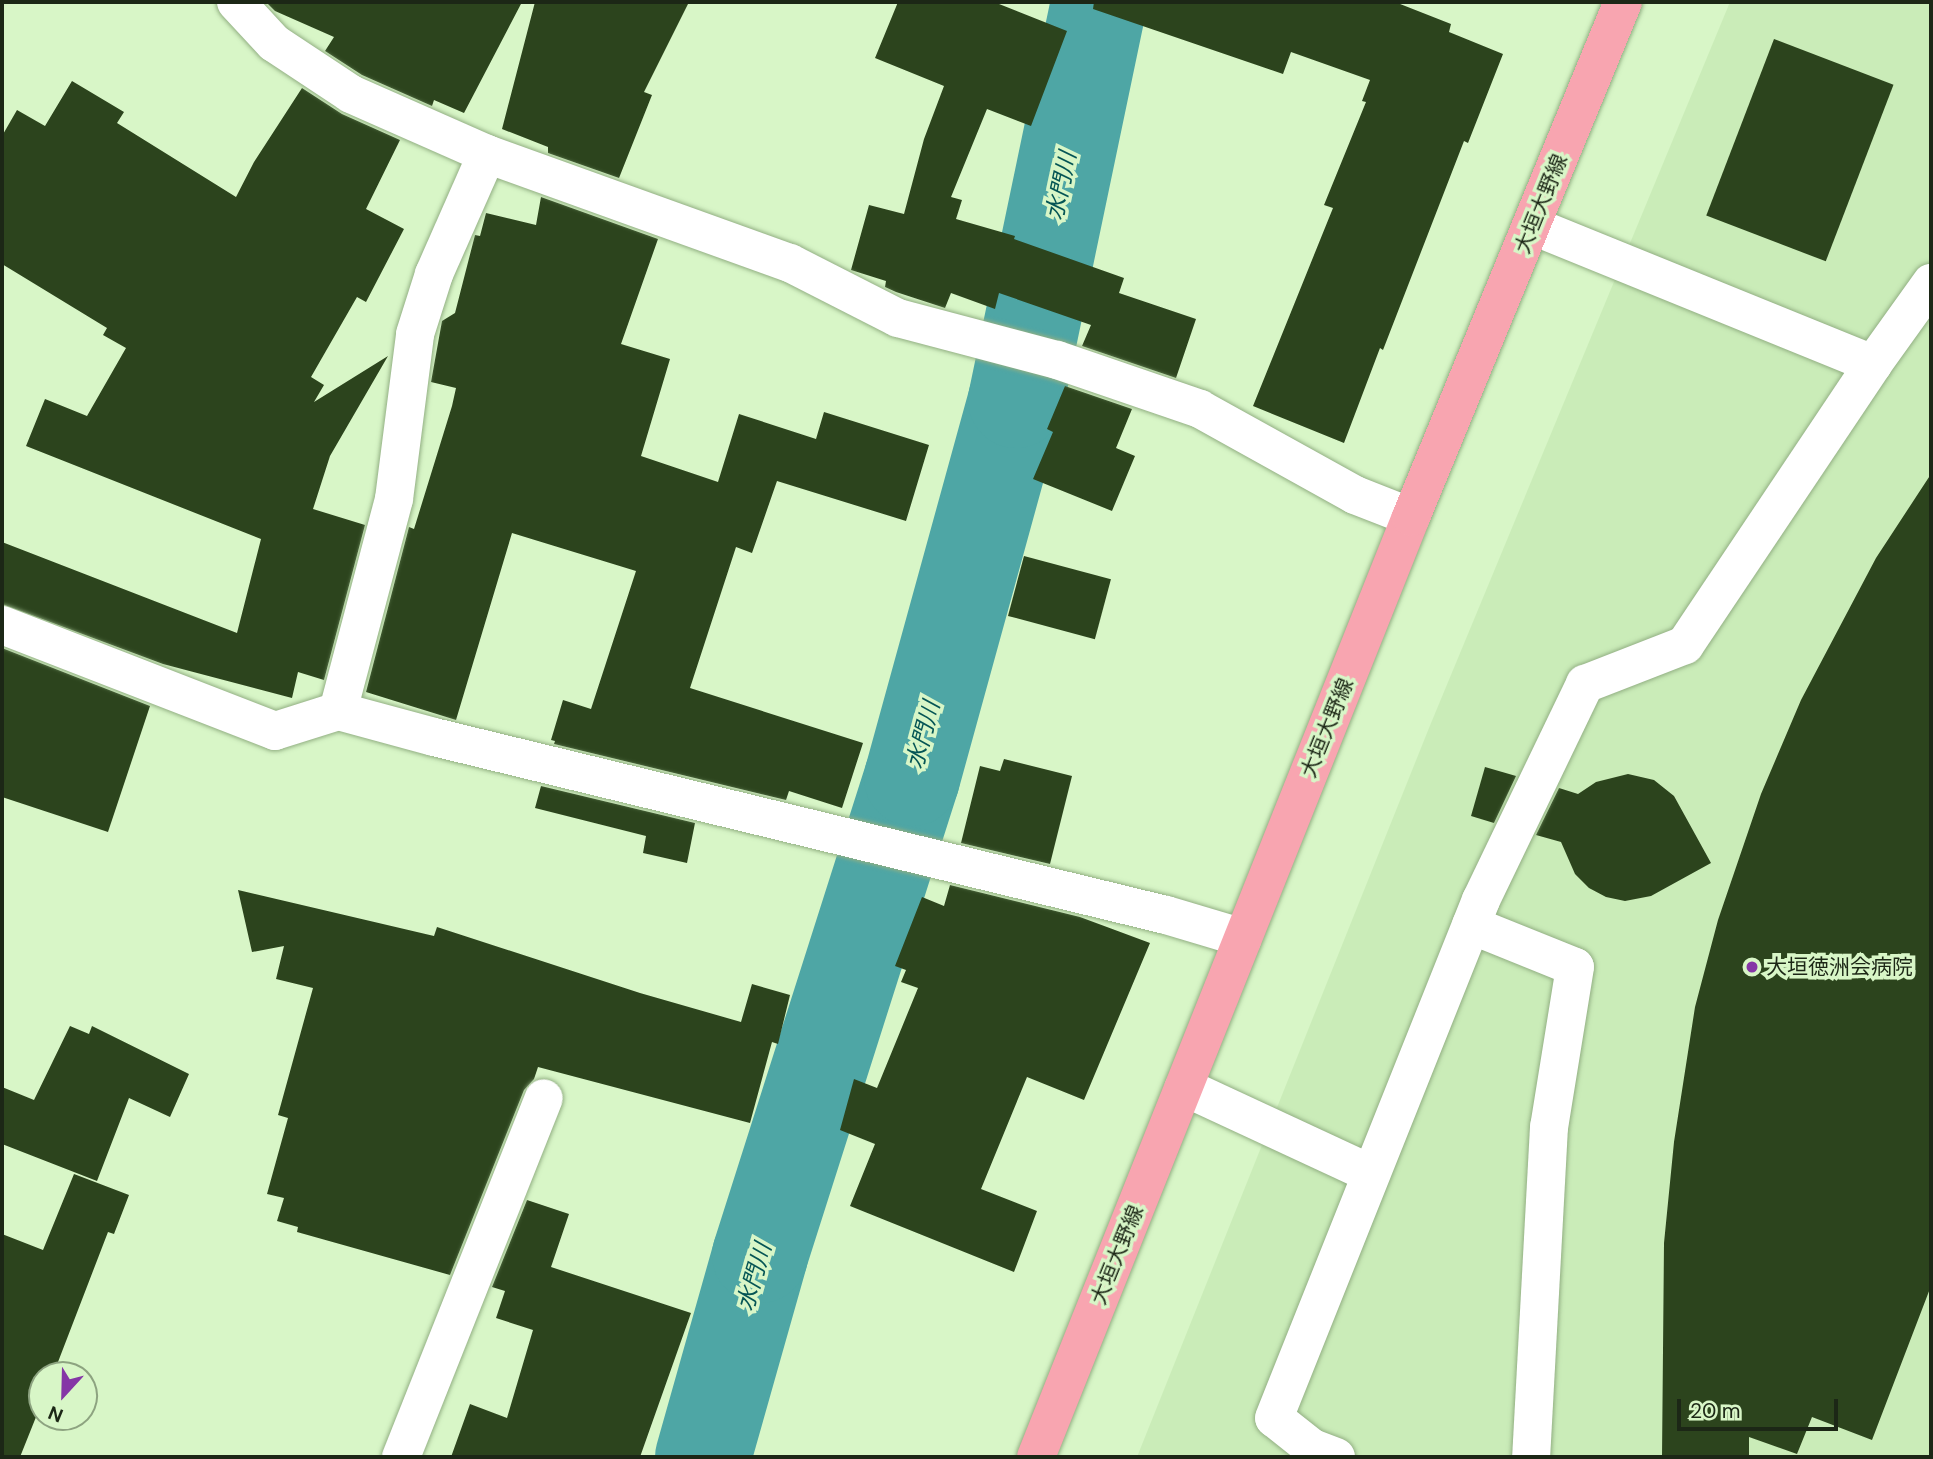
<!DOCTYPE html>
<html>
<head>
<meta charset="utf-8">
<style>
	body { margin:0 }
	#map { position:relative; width:1933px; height:1459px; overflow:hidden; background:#d8f6c7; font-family:"DM Sans","Noto Sans JP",sans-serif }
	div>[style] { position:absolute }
	.built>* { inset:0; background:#caecb8 }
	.river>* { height:96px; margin:-48px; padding:0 48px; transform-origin:48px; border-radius:48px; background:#4ea6a5 }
	.building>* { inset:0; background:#2c441d; transform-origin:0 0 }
	.roads { filter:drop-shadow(0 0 2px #92af83) drop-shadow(0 0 2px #92af83) }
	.minor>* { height:38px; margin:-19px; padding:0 19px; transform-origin:19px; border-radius:19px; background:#fff }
	.major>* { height:38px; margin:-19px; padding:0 19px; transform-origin:19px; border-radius:19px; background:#f8a5b0 }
	.dots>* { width:19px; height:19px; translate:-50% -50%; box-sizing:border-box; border:4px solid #d8f6c7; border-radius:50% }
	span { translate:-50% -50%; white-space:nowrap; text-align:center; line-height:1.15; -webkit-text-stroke:7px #d8f6c7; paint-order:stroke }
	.street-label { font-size:21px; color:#1c2716 }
	.poi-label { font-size:21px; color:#1c2716 }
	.left { translate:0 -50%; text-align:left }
	.water-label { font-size:23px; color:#055555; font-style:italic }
	.frame { position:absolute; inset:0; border:4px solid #1c2716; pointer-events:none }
	.north { position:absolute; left:28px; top:1361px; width:70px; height:70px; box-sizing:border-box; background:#d8f6c7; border:2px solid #8da380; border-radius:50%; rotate:202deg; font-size:19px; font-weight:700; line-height:28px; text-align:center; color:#1c2716 }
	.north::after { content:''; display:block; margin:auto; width:24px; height:32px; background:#8536a6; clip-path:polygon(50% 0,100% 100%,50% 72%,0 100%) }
	.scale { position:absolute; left:1677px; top:1399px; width:161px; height:32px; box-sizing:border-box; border:4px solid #1c2716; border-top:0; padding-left:9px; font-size:21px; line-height:24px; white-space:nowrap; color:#1c2716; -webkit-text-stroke:5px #d8f6c7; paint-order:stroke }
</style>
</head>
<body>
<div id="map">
	<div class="built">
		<div style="clip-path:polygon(1730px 2px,1931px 2px,1931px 1457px,1137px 1457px,1429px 728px)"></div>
	</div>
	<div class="river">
		<div style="left:703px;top:1457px;width:210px;rotate:-74.2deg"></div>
		<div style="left:760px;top:1255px;width:501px;rotate:-72.33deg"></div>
		<div style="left:912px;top:778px;width:392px;rotate:-74.6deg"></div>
		<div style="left:1016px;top:400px;width:407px;rotate:-78.2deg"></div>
	</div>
	<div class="building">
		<div style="clip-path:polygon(266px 2px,522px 2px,464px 113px,434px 100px,432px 106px,362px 75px,325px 51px,334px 37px,275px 11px)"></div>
		<div style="clip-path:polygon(535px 2px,689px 2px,644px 92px,652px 95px,619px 178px,548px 153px,548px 147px,502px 129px)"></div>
		<div style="clip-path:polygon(898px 2px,994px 2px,1067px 31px,1031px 126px,987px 109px,951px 197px,962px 200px,956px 219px,1015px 236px,1014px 239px,1124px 278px,1119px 293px,1196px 319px,1176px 378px,1082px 346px,1091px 325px,999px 293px,995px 309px,951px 293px,945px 308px,896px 292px,885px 287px,886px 281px,851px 270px,869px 205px,904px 214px,924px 139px,944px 86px,875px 58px)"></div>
		<div style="clip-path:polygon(1094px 2px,1395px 2px,1451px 24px,1449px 32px,1503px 54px,1468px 143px,1464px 141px,1383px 350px,1380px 348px,1344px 443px,1253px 406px,1333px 208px,1324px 205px,1366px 102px,1362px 101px,1370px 80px,1291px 52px,1283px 74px,1093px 9px)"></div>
		<div style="left:1774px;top:39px;width:128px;height:189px;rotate:21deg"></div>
		<div style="clip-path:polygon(72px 81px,124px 112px,117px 123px,236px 197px,254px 162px,302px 88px,342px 114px,400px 140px,366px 209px,404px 229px,366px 302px,357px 297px,311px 377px,324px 385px,314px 402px,388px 356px,330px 456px,313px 509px,365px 525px,324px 680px,298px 672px,292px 698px,163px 664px,2px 604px,2px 542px,237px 633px,261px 539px,26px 446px,45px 399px,87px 416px,126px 348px,103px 335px,107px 328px,2px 264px,2px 136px,17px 110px,45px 126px)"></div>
		<div style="clip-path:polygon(541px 197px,658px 239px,621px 344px,670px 359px,641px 456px,718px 482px,739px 414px,816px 439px,824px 412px,929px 445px,906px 521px,777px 481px,752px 553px,736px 547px,690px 688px,863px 743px,842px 808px,789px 791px,786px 800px,554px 744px,555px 741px,551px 740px,563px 700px,591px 709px,636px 571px,512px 533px,456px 720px,366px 692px,409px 527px,414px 529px,452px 406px,456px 388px,431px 382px,442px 321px,455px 313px,475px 235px,480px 236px,486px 213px,536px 225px)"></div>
		<div style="clip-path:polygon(1065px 386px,1132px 409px,1116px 448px,1135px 456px,1112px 511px,1033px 479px,1053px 432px,1047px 429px)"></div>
		<div style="clip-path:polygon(1931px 474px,1931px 1286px,1872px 1440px,1812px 1417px,1797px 1454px,1749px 1437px,1749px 1457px,1662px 1457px,1664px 1243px,1674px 1142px,1695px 1007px,1718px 920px,1761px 794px,1801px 700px,1876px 558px)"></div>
		<div style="left:1024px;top:556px;width:90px;height:62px;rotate:15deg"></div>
		<div style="clip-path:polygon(2px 648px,150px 706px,108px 832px,2px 797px)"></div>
		<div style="clip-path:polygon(1004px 759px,1072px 776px,1050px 864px,961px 843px,980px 766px,1000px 771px)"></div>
		<div style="clip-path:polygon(1485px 767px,1516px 776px,1494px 823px,1471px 816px)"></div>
		<div style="clip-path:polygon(1628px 774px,1654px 780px,1674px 796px,1711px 863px,1651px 896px,1625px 901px,1606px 897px,1589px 888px,1575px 874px,1561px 842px,1536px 835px,1559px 788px,1578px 794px,1596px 782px)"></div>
		<div style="clip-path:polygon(541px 786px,695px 823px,687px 863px,643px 853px,646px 836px,535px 808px)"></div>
		<div style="clip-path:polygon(950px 885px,1080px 917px,1150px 943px,1084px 1100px,1027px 1077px,981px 1189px,1037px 1211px,1014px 1272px,850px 1206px,875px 1144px,840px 1130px,854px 1079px,877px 1088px,918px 988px,901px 982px,906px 970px,895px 966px,922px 897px,944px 906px)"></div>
		<div style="clip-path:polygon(238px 890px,434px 936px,437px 927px,640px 993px,741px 1022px,752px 984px,790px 995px,778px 1044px,772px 1042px,750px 1123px,538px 1067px,534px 1079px,524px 1090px,450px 1275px,297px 1232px,298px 1227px,277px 1221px,284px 1198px,267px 1194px,288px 1118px,278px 1115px,313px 988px,276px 979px,284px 946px,252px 952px)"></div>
		<div style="clip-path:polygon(70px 1026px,89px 1034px,92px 1026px,189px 1074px,170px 1117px,129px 1098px,97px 1181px,2px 1144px,2px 1087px,34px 1100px)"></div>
		<div style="clip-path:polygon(74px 1174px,129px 1195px,114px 1234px,108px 1232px,53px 1375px,42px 1375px,42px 1402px,20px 1457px,2px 1457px,2px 1234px,43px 1250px)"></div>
		<div style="clip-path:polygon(527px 1200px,569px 1214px,551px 1267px,691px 1313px,640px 1457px,451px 1457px,470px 1404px,507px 1418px,533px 1330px,496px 1318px,505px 1291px,492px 1287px)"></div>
	</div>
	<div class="roads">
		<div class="minor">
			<div style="left:236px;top:2px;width:56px;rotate:47.2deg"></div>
			<div style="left:274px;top:43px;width:92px;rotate:33.5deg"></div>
			<div style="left:351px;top:94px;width:149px;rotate:23.8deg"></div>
			<div style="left:487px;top:154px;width:322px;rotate:19.8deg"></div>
			<div style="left:790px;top:263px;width:121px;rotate:27deg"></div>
			<div style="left:898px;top:318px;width:164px;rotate:14.8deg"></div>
			<div style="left:1057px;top:360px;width:151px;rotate:18.9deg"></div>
			<div style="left:1200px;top:409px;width:177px;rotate:29deg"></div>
			<div style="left:1355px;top:495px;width:60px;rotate:21.4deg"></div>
			<div style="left:1533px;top:226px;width:367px;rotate:22.1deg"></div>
			<div style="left:1873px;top:364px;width:100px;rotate:-54.4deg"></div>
			<div style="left:2px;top:625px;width:293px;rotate:21.2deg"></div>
			<div style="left:275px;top:731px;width:66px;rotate:-17.6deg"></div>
			<div style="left:338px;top:711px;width:99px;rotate:15.2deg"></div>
			<div style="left:434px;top:737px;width:753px;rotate:13.67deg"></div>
			<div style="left:1166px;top:915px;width:80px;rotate:16.6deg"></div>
			<div style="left:338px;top:711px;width:219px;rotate:-75.2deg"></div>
			<div style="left:394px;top:499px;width:166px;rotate:-82.7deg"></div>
			<div style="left:415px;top:334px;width:63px;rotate:-72.4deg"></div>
			<div style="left:434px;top:274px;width:131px;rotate:-66.2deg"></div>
			<div style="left:1471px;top:925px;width:112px;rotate:22deg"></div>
			<div style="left:1575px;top:967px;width:162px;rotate:99.2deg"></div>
			<div style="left:1549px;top:1127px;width:330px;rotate:93.1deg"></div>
			<div style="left:1184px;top:1087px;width:206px;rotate:24.9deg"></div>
			<div style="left:401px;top:1457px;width:386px;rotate:-68.3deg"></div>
			<div style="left:1336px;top:1457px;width:26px;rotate:-159deg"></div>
			<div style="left:1312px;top:1448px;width:48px;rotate:-141.7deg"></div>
			<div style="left:1274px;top:1418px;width:558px;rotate:-68.22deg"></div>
			<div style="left:1481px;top:900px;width:240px;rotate:-64.3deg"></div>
			<div style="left:1585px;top:684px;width:107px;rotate:-21.3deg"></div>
			<div style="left:1685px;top:645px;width:338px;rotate:-56.2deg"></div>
		</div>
		<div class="major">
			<div style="left:1036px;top:1457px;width:1012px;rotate:-68.25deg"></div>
			<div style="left:1411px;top:517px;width:557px;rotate:-67.63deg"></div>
		</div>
	</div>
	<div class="dots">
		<div style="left:1752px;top:967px;background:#8536a6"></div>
	</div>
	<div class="street-label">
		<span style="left:1541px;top:204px;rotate:-68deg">大垣大野線</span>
		<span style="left:1327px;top:728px;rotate:-68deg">大垣大野線</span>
		<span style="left:1117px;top:1255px;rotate:-68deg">大垣大野線</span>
	</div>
	<div class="poi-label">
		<span class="left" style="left:1766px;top:967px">大垣徳洲会病院</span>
	</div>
	<div class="water-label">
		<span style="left:1061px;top:186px;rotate:-78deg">水門川</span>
		<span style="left:923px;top:735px;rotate:-75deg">水門川</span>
		<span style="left:754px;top:1277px;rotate:-74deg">水門川</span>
	</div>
	<div class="frame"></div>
	<div class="north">N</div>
	<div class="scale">20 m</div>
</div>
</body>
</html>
